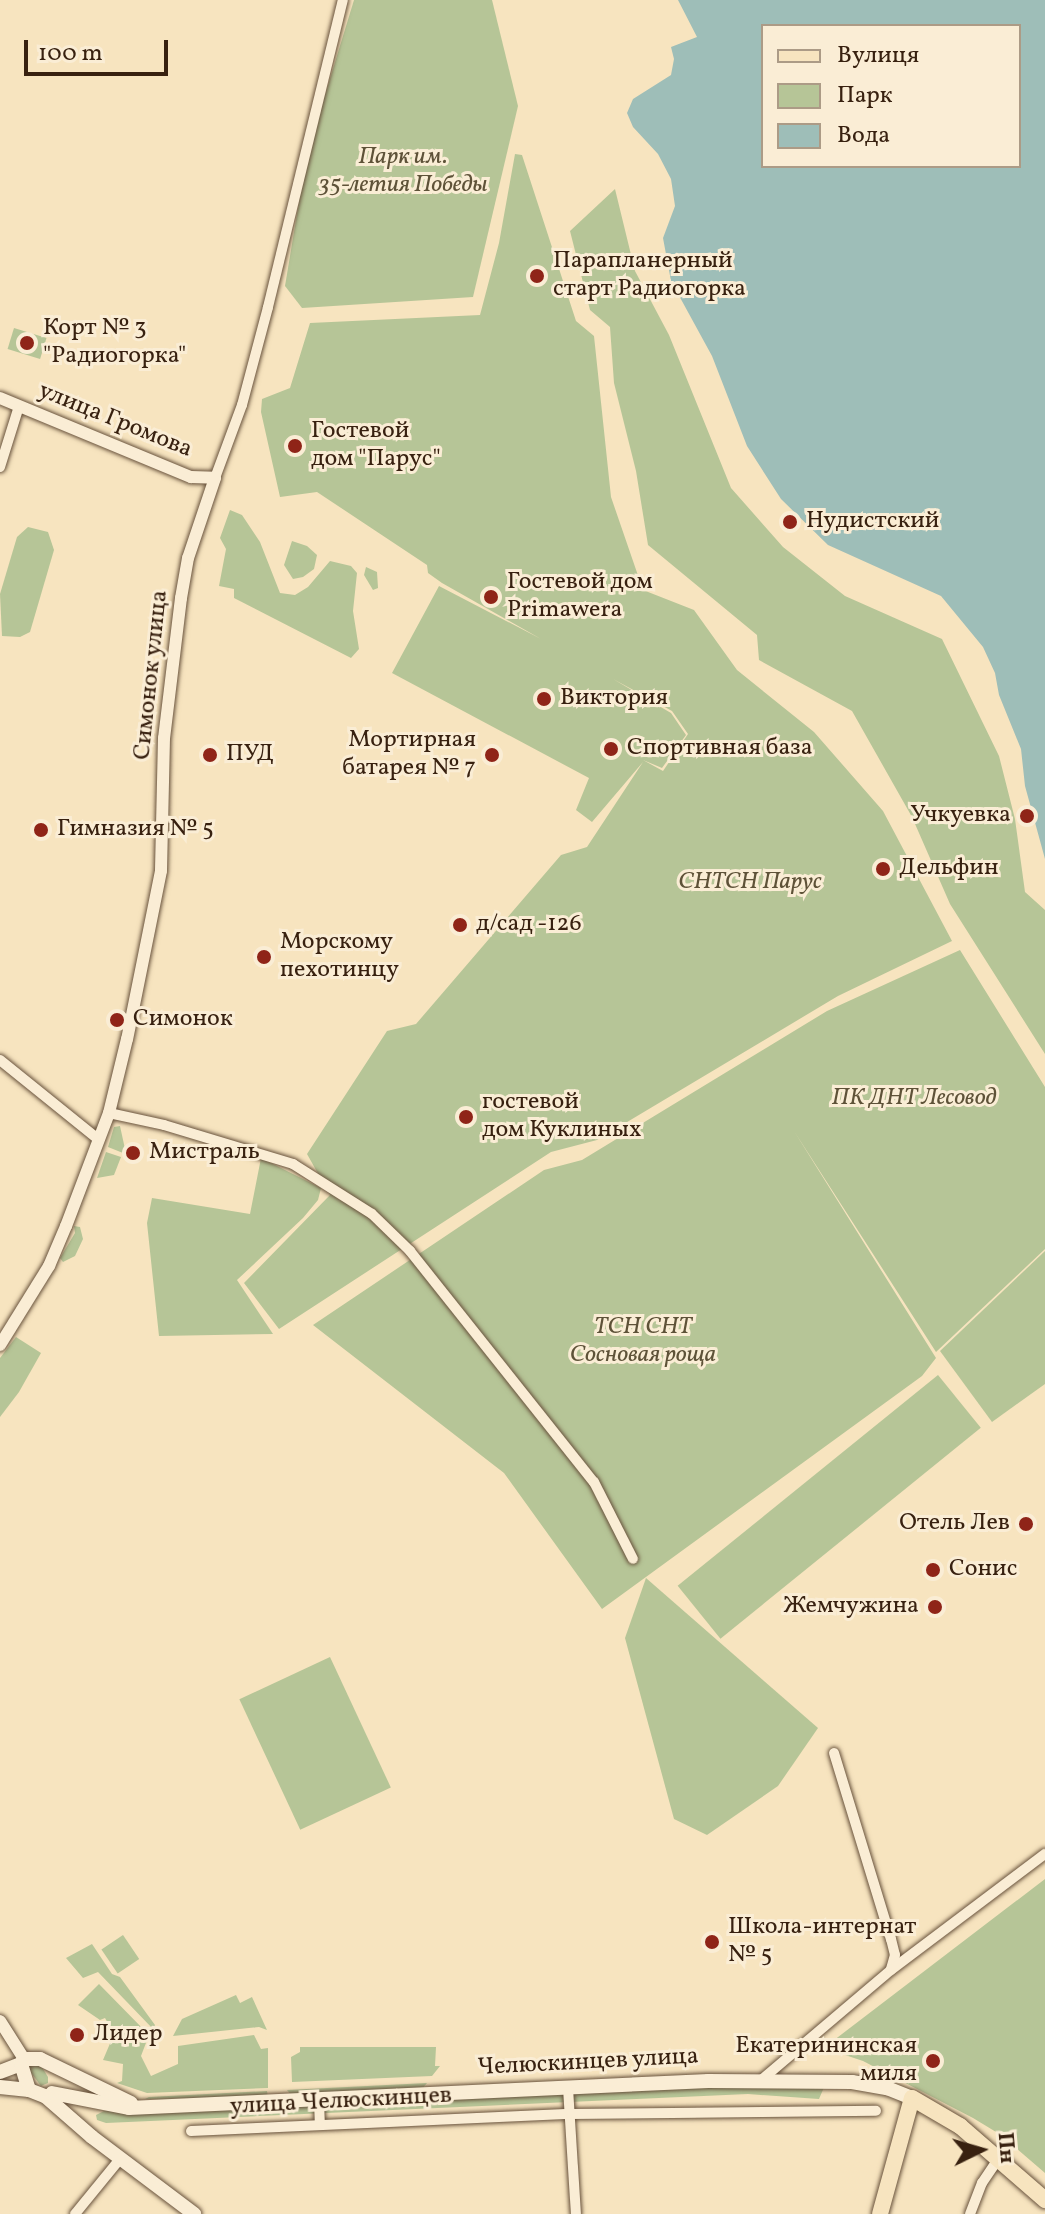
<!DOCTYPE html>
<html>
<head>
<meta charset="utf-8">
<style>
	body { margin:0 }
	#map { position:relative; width:1045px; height:2214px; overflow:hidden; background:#f7e4bf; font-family:Vollkorn,serif }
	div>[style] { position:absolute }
	.green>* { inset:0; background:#b6c597; transform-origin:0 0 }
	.water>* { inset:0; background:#9ebeb8 }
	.roads { filter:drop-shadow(0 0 2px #68523c) drop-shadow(0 0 2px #68523c) }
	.minor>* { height:10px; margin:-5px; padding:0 5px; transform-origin:5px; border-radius:5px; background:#faedd5 }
	.tertiary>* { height:12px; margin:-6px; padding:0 6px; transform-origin:6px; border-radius:6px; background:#faedd5 }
	.secondary>* { height:14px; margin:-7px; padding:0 7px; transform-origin:7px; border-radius:7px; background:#faedd5 }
	.primary>* { height:16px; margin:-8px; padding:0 8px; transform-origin:8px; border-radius:8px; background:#f7e4bf }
	.dots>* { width:22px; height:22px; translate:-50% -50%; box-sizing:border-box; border:4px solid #faedd5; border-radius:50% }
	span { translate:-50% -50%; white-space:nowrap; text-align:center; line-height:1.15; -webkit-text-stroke:6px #faedd5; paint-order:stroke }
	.park-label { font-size:24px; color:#5e5238; font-style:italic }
	.poi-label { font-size:24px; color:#382110 }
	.left { translate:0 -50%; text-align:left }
	.right { translate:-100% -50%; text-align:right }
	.street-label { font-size:24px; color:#382110 }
	.legend { position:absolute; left:761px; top:24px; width:260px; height:144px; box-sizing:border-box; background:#faedd5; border:2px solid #ac9b86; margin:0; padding:10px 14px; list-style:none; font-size:24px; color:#382110 }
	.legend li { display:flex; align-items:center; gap:16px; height:40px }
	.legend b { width:40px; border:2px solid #ac9b86 }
	.north { position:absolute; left:941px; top:2110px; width:80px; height:80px; -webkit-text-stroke:6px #faedd5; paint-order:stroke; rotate:85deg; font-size:22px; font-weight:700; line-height:32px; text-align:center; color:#382110 }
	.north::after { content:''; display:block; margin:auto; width:28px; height:36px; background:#382110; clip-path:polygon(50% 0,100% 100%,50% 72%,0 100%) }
	.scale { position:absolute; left:24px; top:40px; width:144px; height:36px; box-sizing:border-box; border:4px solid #382110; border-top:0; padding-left:10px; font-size:24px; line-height:28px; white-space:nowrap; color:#382110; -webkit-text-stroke:6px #faedd5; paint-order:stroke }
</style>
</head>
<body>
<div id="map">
	<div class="green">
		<div style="clip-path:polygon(354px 0,492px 0,518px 106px,473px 297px,302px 308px,285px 286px,307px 154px)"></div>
		<div style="clip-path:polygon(evenodd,515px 154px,522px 155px,576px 321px,594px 336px,611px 497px,643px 590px,694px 610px,737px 670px,814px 732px,883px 811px,952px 941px,838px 996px,597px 1140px,551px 1152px,279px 1329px,244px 1283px,330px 1195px,307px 1154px,387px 1031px,416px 1024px,561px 855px,587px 847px,643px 762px,592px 822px,576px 810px,589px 778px,392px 673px,439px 586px,541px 639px,442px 583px,428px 573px,427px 565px,317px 492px,280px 497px,261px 412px,262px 399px,290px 388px,310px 323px,480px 315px,499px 243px,515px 154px,613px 679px,672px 711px,688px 734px,663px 771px,643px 760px,662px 768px,686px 735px,671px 713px,613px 679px)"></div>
		<div style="clip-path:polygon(615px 189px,635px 271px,669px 335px,731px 488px,783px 547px,845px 596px,942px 639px,999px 756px,1015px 819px,1025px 892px,1045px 910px,1045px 1054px,950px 904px,912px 817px,852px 711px,759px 660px,757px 635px,648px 545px,636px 471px,614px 383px,610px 327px,590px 310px,570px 231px)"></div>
		<div style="left:14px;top:328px;width:34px;height:22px;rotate:17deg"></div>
		<div style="clip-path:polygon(230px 510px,242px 515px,260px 542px,280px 593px,295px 595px,308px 587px,330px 561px,351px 566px,357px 573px,353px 611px,359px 649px,351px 658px,234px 598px,234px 589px,219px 586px,226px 549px,220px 538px)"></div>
		<div style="clip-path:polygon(28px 527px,48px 532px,54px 550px,30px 632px,20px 637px,2px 636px,0 594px,17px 537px)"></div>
		<div style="clip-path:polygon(292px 541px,307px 546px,317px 555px,314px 569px,303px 577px,293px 579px,284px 565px)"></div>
		<div style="clip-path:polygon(366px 567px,377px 572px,378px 588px,373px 590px,364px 575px)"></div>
		<div style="clip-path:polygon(960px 950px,1045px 1087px,1045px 1249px,936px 1352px,794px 1131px,936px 1358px,922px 1376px,602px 1609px,504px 1473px,313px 1325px,544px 1170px,582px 1160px,827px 1011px)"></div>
		<div style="clip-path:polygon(120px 1126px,125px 1149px,123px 1153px,108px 1147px,114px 1127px)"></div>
		<div style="clip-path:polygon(106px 1152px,121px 1157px,114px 1175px,97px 1178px)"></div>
		<div style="clip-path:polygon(261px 1158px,321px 1188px,318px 1200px,303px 1218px,237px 1280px,273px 1334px,159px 1336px,147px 1223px,152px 1198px,250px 1214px)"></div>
		<div style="clip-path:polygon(74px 1226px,80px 1227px,83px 1239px,75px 1256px,63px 1262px,60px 1258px,75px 1233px)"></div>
		<div style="clip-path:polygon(1045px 1251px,1045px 1384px,992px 1422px,940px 1351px)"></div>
		<div style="clip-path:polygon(16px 1337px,41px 1353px,19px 1392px,0 1417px,0 1358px)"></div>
		<div style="left:938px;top:1375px;width:68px;height:335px;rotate:51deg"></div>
		<div style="clip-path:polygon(646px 1578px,818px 1728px,778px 1786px,707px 1835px,674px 1819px,625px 1638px)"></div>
		<div style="left:330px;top:1657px;width:144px;height:100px;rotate:65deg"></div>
		<div style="clip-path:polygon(1045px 1879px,1045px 2173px,1001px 2135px,973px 2118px,863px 2061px,839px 2053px,833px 2055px,825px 2047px)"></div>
		<div style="left:123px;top:1935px;width:29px;height:26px;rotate:56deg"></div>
		<div style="clip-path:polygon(92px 1944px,112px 1974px,120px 1977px,155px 2025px,153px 2029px,98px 1972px,83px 1978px,66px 1958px)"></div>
		<div style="clip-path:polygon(99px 1984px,149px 2035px,141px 2056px,151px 2076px,178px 2064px,178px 2046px,254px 2035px,261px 2049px,268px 2048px,268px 2088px,147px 2093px,117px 2083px,122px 2081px,123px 2064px,103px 2060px,114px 2034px,105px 2018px,100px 2020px,78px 2005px)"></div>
		<div style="clip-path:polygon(236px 1995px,240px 2003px,252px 1997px,267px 2030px,259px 2027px,173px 2036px,182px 2019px)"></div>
		<div style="clip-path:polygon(300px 2047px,436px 2047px,435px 2066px,440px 2066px,432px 2076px,292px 2082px,291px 2057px,300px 2052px)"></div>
		<div style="clip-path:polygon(40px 2064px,48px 2077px,48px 2083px,41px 2086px,29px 2070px,30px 2066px)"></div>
		<div style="clip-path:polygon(427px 2083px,421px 2090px,291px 2095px,287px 2090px)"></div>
		<div style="clip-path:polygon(715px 2085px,825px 2085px,819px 2099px,748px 2094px,106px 2123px,97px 2120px,96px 2115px,104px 2111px)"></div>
		<div style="clip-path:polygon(267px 2091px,268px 2098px,145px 2099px,149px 2097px)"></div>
	</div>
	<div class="water">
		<div style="clip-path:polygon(evenodd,678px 0,1045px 0,1045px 859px,1025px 786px,1021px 749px,999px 695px,995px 673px,983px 647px,941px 596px,828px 545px,781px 499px,747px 446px,712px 356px,671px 281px,663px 238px,675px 206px,671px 179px,658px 154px,633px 127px,627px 113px,633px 99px,671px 75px,674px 59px,671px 47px,697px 37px,678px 0,763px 26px,1019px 26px,1019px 166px,763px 166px,763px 26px)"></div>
	</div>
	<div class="roads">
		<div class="minor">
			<div style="left:0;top:467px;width:64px;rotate:-72.7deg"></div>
			<div style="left:215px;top:478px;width:78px;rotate:-69.7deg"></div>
			<div style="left:242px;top:405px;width:101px;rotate:-75.1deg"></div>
			<div style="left:268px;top:307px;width:316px;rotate:-76.3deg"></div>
			<div style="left:0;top:1060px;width:127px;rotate:38.9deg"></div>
			<div style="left:109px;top:1113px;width:56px;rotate:12.3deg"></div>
			<div style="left:164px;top:1125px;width:135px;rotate:16.8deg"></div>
			<div style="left:293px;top:1164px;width:93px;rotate:32.3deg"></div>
			<div style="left:372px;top:1214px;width:53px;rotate:44.2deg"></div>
			<div style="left:410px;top:1251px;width:295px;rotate:51.5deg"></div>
			<div style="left:594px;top:1482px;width:86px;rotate:63.1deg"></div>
			<div style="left:834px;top:1753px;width:195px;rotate:73deg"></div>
			<div style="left:891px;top:1939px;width:16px;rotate:76deg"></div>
			<div style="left:895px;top:1955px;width:15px;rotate:106deg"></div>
			<div style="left:760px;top:2081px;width:172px;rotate:-40.3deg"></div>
			<div style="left:891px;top:1970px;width:193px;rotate:-37deg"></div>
			<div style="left:568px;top:2088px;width:126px;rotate:86.4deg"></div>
			<div style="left:319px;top:2100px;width:25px;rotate:88deg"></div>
			<div style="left:191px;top:2131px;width:380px;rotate:-2.6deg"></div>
			<div style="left:571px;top:2114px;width:305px;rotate:-0.6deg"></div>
			<div style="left:75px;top:2214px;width:71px;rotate:-50.7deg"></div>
			<div style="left:970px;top:2214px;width:33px;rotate:-69deg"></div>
			<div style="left:982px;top:2183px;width:30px;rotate:-56deg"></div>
		</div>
		<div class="tertiary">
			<div style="left:0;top:398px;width:207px;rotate:22.5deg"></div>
			<div style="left:191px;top:477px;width:24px;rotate:2deg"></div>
			<div style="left:215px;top:478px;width:84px;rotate:108.6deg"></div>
			<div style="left:188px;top:558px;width:41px;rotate:99.9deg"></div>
			<div style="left:181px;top:598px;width:141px;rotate:96.9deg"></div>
			<div style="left:164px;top:738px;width:133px;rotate:91.3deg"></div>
			<div style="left:161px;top:871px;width:171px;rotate:101.4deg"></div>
			<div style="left:127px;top:1039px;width:76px;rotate:103.7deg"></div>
			<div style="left:109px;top:1113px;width:121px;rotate:110.8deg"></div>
			<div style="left:66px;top:1226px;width:43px;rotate:113deg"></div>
			<div style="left:49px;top:1266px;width:93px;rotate:121.8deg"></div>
			<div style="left:0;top:2021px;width:45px;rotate:57.7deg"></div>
		</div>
		<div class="secondary">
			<div style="left:0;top:2072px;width:22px;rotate:-21deg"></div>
			<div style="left:0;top:2087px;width:29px;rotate:6deg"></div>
			<div style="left:52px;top:2093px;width:78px;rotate:11deg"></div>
			<div style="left:129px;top:2108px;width:580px;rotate:-2.67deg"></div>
			<div style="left:708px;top:2081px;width:144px;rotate:0.4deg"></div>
			<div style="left:852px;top:2082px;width:36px;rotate:10deg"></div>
			<div style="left:887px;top:2088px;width:27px;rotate:22deg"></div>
			<div style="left:131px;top:2103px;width:101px;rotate:-154.2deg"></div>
			<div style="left:40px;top:2059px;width:16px;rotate:180deg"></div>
			<div style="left:24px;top:2059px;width:6px;rotate:121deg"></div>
			<div style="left:21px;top:2064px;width:27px;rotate:73deg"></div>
			<div style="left:29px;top:2090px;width:17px;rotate:21deg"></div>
			<div style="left:45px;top:2096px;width:62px;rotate:41.1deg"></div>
			<div style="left:92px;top:2137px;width:128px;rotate:37deg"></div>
		</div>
		<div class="primary">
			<div style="left:880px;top:2214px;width:120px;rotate:-74.6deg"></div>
			<div style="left:912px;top:2098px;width:56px;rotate:30.3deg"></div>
			<div style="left:960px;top:2126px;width:113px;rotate:41deg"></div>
		</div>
	</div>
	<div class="dots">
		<div style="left:537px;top:276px;background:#8f2418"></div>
		<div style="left:27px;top:343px;background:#8f2418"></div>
		<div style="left:295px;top:446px;background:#8f2418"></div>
		<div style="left:790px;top:522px;background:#8f2418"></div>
		<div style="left:491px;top:597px;background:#8f2418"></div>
		<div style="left:544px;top:699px;background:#8f2418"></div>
		<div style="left:611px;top:749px;background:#8f2418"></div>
		<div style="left:210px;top:755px;background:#8f2418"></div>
		<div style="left:492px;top:755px;background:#8f2418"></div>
		<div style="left:1027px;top:816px;background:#8f2418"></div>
		<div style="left:41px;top:830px;background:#8f2418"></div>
		<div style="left:883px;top:869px;background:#8f2418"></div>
		<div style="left:460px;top:925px;background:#8f2418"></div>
		<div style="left:264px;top:957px;background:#8f2418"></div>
		<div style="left:117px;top:1020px;background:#8f2418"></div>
		<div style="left:466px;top:1117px;background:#8f2418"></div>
		<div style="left:133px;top:1153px;background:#8f2418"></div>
		<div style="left:1026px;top:1524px;background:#8f2418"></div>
		<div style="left:933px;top:1570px;background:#8f2418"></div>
		<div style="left:935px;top:1607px;background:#8f2418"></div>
		<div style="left:712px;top:1942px;background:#8f2418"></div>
		<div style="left:77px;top:2035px;background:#8f2418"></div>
		<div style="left:933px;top:2061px;background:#8f2418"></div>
	</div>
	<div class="park-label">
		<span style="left:403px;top:172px">Парк им.<br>35-летия Победы</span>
		<span style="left:750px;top:883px">СНТСН Парус</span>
		<span style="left:914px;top:1099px">ПК ДНТ Лесовод</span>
		<span style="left:643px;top:1342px">ТСН СНТ<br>Сосновая роща</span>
	</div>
	<div class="poi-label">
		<span class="left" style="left:553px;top:276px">Парапланерный<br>старт Радиогорка</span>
		<span class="left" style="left:43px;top:343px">Корт № 3<br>"Радиогорка"</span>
		<span class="left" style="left:311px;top:446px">Гостевой<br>дом "Парус"</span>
		<span class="left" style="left:806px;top:522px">Нудистский</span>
		<span class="left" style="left:507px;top:597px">Гостевой дом<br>Primawera</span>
		<span class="left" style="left:560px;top:699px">Виктория</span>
		<span class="right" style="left:476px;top:755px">Мортирная<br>батарея № 7</span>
		<span class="left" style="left:627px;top:749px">Спортивная база</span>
		<span class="left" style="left:226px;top:755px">ПУД</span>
		<span class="right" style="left:1011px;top:816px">Учкуевка</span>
		<span class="left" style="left:57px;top:830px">Гимназия № 5</span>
		<span class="left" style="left:899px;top:869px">Дельфин</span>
		<span class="left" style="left:476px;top:925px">д/сад -126</span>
		<span class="left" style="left:280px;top:957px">Морскому<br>пехотинцу</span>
		<span class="left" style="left:133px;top:1020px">Симонок</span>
		<span class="left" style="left:482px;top:1117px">гостевой<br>дом Куклиных</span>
		<span class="left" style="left:149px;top:1153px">Мистраль</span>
		<span class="right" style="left:1010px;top:1524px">Отель Лев</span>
		<span class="left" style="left:949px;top:1570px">Сонис</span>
		<span class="right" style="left:919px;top:1607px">Жемчужина</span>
		<span class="left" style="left:728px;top:1942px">Школа-интернат<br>№ 5</span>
		<span class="left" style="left:93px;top:2035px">Лидер</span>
		<span class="right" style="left:917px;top:2061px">Екатерининская<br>миля</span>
	</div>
	<div class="street-label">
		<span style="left:115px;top:421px;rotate:22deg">улица Громова</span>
		<span style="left:152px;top:675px;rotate:-84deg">Симонок улица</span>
		<span style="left:588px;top:2063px;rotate:-3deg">Челюскинцев улица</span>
		<span style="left:341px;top:2102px;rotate:-3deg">улица Челюскинцев</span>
	</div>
	<ul class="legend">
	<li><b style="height:10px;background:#f7e4bf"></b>Вулиця</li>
	<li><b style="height:22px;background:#b6c597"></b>Парк</li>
	<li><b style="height:22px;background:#9ebeb8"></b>Вода</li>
	</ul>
	<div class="north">Пн</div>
	<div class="scale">100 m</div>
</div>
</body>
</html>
